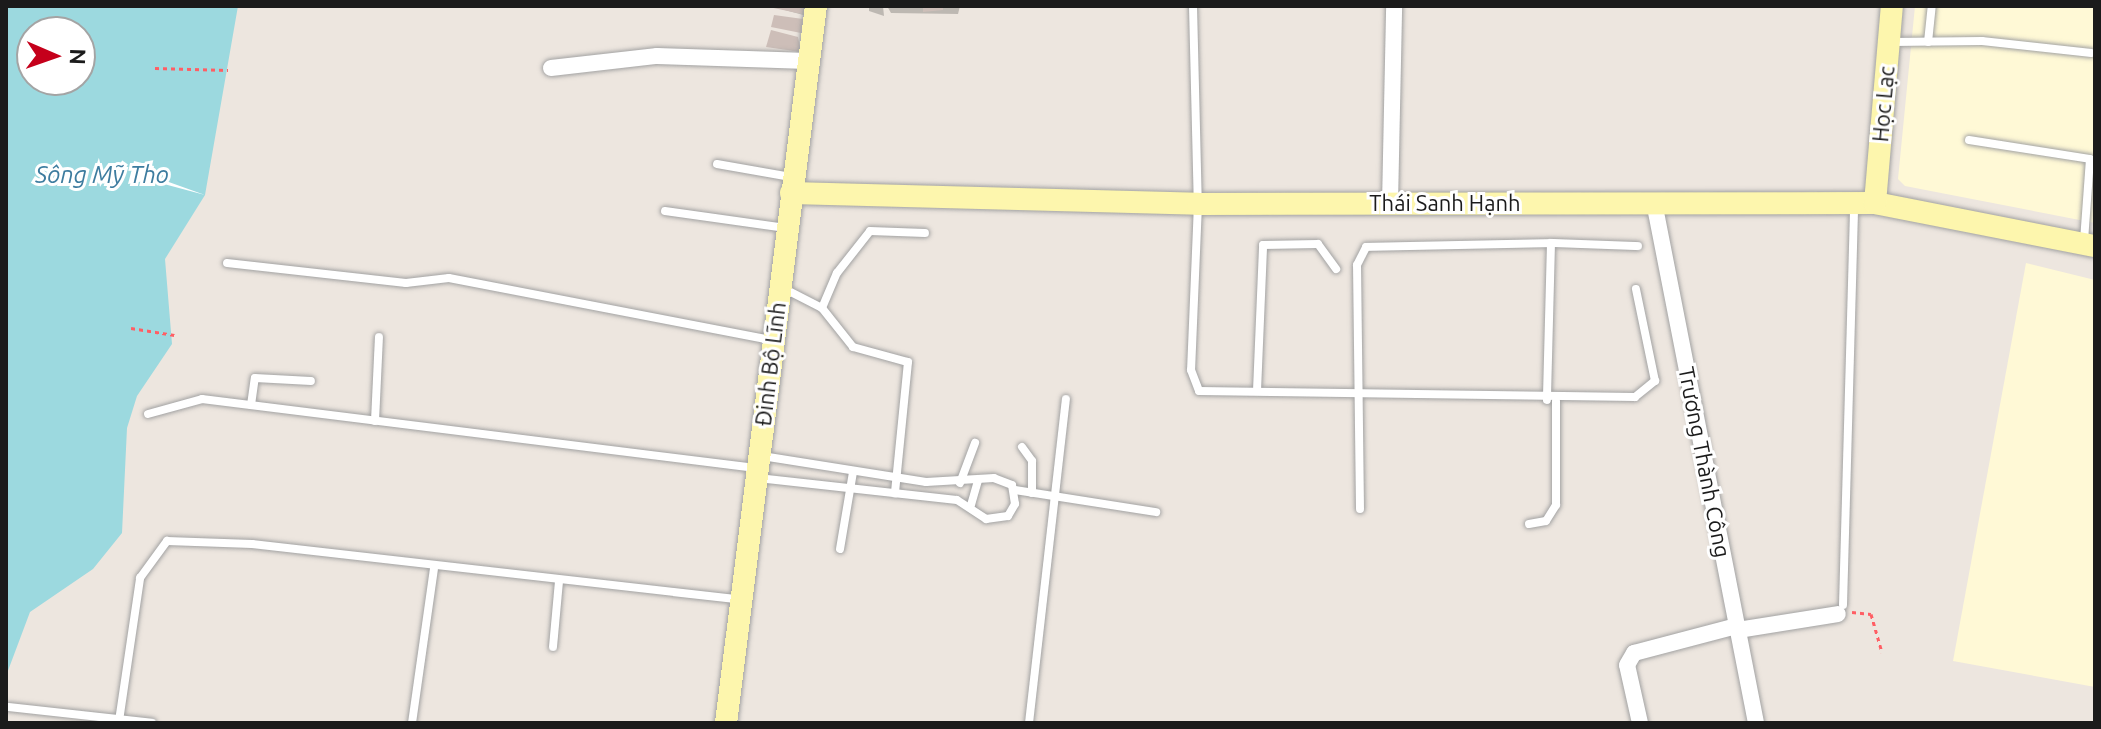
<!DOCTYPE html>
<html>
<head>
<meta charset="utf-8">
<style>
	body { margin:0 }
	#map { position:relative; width:2101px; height:729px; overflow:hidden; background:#ede6df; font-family:Ubuntu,sans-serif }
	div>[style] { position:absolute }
	.education>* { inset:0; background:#fff9d6 }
	.water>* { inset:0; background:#9cd9df }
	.pier>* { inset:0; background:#fff }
	.shadow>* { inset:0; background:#0003 }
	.building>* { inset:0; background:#cdbeb8 }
	.path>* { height:3px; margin-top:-1.5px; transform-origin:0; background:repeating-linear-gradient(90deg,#ff5e64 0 4px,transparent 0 8px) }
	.roads { filter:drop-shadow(0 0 2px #a2a2a2) drop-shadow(0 0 2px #a2a2a2) }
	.lane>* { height:8px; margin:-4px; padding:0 4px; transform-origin:4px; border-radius:4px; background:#fff }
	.street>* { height:16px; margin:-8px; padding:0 8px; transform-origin:8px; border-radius:8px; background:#fff }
	.secondary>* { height:22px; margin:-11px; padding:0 11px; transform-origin:11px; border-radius:11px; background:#fdf6ad }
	span { translate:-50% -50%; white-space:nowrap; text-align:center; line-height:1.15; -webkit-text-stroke:6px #fff; paint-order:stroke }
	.street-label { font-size:22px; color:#1b1b1b }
	.water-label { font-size:24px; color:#3d7c9f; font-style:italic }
	.frame { position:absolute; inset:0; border:8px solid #1b1b1b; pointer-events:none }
	.north { position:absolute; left:16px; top:16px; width:80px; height:80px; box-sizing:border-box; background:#fff; border:2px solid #a4a4a4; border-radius:50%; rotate:92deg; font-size:22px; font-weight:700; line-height:32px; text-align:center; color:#1b1b1b }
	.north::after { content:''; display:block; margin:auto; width:28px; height:36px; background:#c5001b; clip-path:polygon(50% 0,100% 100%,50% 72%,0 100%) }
</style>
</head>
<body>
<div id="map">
	<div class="education">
		<div style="clip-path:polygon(1915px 6px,2095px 6px,2095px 223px,1905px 186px,1898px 179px)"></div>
		<div style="clip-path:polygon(2026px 263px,2095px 280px,2095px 687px,1953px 661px)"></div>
	</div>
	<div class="water">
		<div style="clip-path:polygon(evenodd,6px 6px,238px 6px,205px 195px,165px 259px,172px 344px,137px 396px,127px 428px,122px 533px,93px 569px,30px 612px,6px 676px,6px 6px,32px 32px,80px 32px,80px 80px,32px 80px,32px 32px)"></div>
	</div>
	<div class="pier">
		<div style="clip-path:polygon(134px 161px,154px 166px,152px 176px,205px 195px,149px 180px,128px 184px)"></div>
	</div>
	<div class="shadow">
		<div style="clip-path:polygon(770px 6px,809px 6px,807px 16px)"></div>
		<div style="clip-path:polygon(869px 6px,883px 6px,884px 16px,869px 11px)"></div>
		<div style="clip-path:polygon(887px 6px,922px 8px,960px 6px,958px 14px,891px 13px)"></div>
	</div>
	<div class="building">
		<div style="clip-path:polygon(764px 6px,804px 6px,802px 14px)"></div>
		<div style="clip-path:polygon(923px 6px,943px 6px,943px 10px,923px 12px)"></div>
		<div style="clip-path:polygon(774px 15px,803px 19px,801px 33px,771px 27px)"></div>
		<div style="clip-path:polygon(771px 30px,798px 37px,801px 52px,766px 47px)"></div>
	</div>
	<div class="path">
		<div style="left:155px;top:68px;width:73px;rotate:1.6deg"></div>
		<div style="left:131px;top:328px;width:44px;rotate:9.2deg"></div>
		<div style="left:1852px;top:612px;width:19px;rotate:6deg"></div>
		<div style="left:1871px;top:614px;width:40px;rotate:74deg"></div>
	</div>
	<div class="roads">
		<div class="lane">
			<div style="left:1193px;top:6px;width:198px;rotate:88.6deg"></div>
			<div style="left:1198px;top:204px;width:166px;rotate:92.4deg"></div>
			<div style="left:1191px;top:370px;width:22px;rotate:69deg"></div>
			<div style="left:1199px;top:391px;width:436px;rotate:0.8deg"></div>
			<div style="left:1635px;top:397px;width:26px;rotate:-39deg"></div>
			<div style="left:1655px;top:381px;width:94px;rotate:-101.7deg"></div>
			<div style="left:1892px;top:42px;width:90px;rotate:-0.6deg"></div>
			<div style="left:1982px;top:41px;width:110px;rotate:6.3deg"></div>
			<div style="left:1928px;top:42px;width:36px;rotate:-84deg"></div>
			<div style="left:1969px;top:140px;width:122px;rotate:8.9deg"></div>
			<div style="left:2090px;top:159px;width:82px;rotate:94.2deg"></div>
			<div style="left:717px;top:164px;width:75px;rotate:10deg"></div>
			<div style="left:665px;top:211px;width:122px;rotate:8deg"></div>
			<div style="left:1551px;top:243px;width:87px;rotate:2deg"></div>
			<div style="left:227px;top:263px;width:180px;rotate:6.4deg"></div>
			<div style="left:406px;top:283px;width:43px;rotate:-6.6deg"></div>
			<div style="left:449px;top:278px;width:329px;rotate:10.9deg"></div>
			<div style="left:781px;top:287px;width:46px;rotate:27.1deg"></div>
			<div style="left:822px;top:308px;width:50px;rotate:51.5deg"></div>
			<div style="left:853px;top:347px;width:57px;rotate:15.3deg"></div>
			<div style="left:908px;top:362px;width:132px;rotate:95.7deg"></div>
			<div style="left:822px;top:308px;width:38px;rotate:-67deg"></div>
			<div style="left:837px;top:273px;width:53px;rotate:-51.8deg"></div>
			<div style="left:870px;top:231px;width:55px;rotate:2.1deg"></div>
			<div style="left:1257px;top:391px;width:146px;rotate:-87.6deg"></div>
			<div style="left:1263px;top:245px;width:55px;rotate:-1deg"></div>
			<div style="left:1318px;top:244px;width:31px;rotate:54deg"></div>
			<div style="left:251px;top:405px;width:27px;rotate:-82deg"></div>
			<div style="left:255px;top:378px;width:56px;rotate:3.1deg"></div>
			<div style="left:148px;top:414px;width:56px;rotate:-15.5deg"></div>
			<div style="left:202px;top:399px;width:558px;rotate:7.1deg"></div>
			<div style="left:375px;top:421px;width:84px;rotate:-87.3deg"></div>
			<div style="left:1022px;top:447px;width:17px;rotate:54deg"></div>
			<div style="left:1032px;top:461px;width:32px;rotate:90deg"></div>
			<div style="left:758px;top:478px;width:200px;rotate:6.3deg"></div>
			<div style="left:957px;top:500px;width:35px;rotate:33deg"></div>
			<div style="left:986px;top:519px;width:22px;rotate:-8deg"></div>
			<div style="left:1008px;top:516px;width:14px;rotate:-60deg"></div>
			<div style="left:1015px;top:504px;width:19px;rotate:-99deg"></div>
			<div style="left:1012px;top:485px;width:19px;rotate:-159deg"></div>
			<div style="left:994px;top:478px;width:68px;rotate:176.6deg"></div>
			<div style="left:926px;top:482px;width:166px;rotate:-171deg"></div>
			<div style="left:960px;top:483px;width:43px;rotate:-69.4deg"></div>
			<div style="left:1015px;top:490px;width:143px;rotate:8.9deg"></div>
			<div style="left:971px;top:505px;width:26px;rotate:-74deg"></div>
			<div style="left:1360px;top:509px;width:244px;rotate:-90.7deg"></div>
			<div style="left:1357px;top:265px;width:20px;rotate:-63deg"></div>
			<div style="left:1366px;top:247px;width:185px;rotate:-1.2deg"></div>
			<div style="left:1551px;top:243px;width:157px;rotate:91.5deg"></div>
			<div style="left:1529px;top:524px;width:17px;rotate:-10deg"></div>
			<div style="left:1546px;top:521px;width:19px;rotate:-58deg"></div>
			<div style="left:1556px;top:505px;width:104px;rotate:-90deg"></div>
			<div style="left:840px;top:549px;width:78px;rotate:-80.4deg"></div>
			<div style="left:1843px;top:605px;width:399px;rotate:-88.4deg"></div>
			<div style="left:553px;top:647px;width:66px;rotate:-84.8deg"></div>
			<div style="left:8px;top:707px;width:145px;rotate:6.3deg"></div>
			<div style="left:119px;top:721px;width:145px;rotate:-81.6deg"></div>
			<div style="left:140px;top:578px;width:46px;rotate:-53.9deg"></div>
			<div style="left:167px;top:541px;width:85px;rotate:2deg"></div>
			<div style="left:252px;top:544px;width:491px;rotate:6.5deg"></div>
			<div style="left:412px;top:723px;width:157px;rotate:-81.9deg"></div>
			<div style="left:1029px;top:723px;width:326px;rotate:-83.5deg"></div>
		</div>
		<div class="street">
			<div style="left:551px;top:68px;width:107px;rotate:-6.5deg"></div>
			<div style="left:657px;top:56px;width:151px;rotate:1.9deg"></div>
			<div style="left:1654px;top:202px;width:531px;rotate:78.92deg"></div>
			<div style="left:1390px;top:204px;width:198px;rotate:-88.8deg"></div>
			<div style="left:1738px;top:630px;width:101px;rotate:-9.1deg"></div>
			<div style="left:1640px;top:723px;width:59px;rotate:-102.6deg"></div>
			<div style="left:1627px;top:665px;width:14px;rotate:-60deg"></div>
			<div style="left:1634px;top:653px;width:106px;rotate:-14.7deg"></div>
		</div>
		<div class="secondary">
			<div style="left:791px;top:193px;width:407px;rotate:1.5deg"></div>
			<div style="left:1198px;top:204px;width:677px;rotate:-0.08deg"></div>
			<div style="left:1875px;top:203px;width:224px;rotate:11.1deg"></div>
			<div style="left:1875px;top:203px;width:198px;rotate:-85.1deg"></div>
			<div style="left:726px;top:723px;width:723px;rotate:-82.85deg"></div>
		</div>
	</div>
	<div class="street-label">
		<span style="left:1883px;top:104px;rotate:-85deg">Học Lạc</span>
		<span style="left:1445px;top:203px">Thái Sanh Hạnh</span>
		<span style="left:770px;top:364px;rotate:-83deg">Đinh Bộ Lĩnh</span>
		<span style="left:1705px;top:462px;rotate:79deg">Trương Thành Công</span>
	</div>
	<div class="water-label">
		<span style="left:102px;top:175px">Sông Mỹ Tho</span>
	</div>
	<div class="frame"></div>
	<div class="north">N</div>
</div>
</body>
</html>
